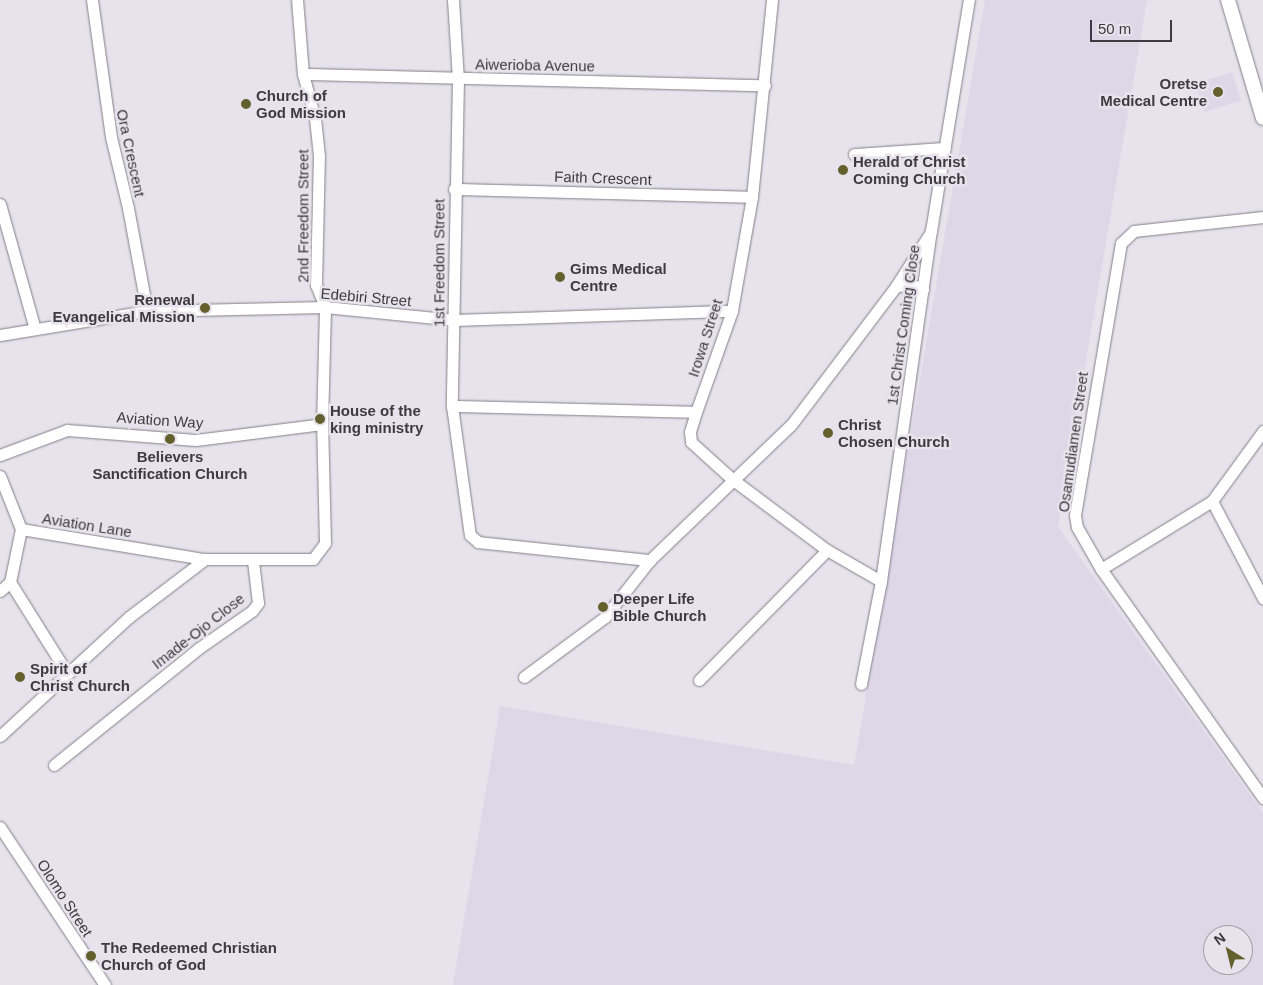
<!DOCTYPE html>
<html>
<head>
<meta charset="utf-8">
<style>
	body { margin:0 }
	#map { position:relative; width:1263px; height:985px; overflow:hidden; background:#e7e3ed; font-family:Arial,sans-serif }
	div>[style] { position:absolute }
	.built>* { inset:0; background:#ded7e8; transform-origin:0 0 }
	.roads { filter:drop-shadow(0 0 1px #837f88) drop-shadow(0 0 1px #837f88) }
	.minor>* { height:11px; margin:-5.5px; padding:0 5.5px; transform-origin:5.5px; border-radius:5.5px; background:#fff }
	.tertiary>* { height:14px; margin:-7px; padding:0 7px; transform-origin:7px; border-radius:7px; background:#fff }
	.dots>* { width:14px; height:14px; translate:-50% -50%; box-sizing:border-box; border:2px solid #e7e3ed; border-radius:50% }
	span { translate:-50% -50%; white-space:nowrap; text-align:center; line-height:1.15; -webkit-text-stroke:5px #e7e3ed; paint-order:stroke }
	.street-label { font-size:15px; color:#3d3b3f }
	.poi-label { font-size:15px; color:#3d3b3f; font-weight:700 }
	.right { translate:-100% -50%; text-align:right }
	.left { translate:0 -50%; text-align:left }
	.north { position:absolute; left:1203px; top:925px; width:50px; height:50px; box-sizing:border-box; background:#e7e3ed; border:1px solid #a3a0a7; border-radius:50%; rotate:324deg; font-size:14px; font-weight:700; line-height:20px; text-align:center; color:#3d3b3f }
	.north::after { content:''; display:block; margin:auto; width:18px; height:22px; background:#64602d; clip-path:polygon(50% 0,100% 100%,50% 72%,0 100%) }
	.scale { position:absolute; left:1090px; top:20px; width:82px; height:22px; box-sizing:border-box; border:2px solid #3d3b3f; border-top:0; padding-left:6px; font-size:15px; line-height:18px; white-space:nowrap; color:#3d3b3f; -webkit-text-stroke:4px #e7e3ed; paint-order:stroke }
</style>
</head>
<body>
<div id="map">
	<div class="built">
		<div style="clip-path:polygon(evenodd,985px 0,1147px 0,1058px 527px,1263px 813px,1263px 985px,453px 985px,500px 706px,854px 765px,985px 0,1213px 935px,1243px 935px,1243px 965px,1213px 965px,1213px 935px)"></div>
		<div style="left:1232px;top:72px;width:30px;height:38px;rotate:73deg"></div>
	</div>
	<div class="roads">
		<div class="minor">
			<div style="left:92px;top:0;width:138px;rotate:82.1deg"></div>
			<div style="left:111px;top:137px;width:73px;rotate:76.5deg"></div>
			<div style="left:128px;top:208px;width:105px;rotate:79.5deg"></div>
			<div style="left:453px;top:0;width:79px;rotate:86.4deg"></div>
			<div style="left:458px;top:79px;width:327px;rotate:91.1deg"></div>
			<div style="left:452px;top:406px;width:130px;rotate:82.1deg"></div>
			<div style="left:470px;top:535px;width:11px;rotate:41deg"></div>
			<div style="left:478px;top:542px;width:173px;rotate:6deg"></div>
			<div style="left:772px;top:0;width:198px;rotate:95.8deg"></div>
			<div style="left:752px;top:197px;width:116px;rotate:100deg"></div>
			<div style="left:732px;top:311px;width:107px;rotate:109.6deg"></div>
			<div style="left:696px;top:412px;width:21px;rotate:107deg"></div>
			<div style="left:690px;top:432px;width:10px;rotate:84deg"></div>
			<div style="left:691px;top:442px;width:55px;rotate:42.1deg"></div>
			<div style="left:732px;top:479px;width:119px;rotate:36.8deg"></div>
			<div style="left:827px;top:550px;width:62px;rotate:29.9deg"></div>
			<div style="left:303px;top:74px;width:462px;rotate:1.4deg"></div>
			<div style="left:854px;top:154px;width:91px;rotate:-3.8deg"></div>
			<div style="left:454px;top:189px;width:298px;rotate:1.5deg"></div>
			<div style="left:0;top:204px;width:130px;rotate:74.4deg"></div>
			<div style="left:1263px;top:217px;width:130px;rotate:173.8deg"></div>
			<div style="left:1134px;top:231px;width:18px;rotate:137deg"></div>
			<div style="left:1121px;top:243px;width:276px;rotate:99.6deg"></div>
			<div style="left:1075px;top:515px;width:12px;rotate:81deg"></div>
			<div style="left:1077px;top:527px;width:48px;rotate:60.3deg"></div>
			<div style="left:1101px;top:569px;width:281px;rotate:54.7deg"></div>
			<div style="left:896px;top:286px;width:17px;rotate:-3deg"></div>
			<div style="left:913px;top:285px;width:11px;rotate:22deg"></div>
			<div style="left:0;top:335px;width:149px;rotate:-9.3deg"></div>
			<div style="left:147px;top:311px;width:178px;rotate:-1.3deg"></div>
			<div style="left:325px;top:307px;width:131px;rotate:5.7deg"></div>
			<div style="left:455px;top:320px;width:277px;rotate:-1.9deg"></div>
			<div style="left:452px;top:406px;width:244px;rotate:1.4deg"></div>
			<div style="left:0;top:455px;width:72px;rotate:-20.5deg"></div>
			<div style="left:67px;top:430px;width:129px;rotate:4.4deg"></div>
			<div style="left:196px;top:440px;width:127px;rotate:-7.2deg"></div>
			<div style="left:0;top:476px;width:57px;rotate:68.4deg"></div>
			<div style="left:21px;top:529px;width:54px;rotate:101.7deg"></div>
			<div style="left:10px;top:582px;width:107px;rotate:57.9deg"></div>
			<div style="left:1212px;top:501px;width:110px;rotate:62.3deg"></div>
			<div style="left:21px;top:529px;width:186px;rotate:9.3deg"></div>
			<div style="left:1101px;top:569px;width:130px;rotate:-31.5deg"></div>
			<div style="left:1212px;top:501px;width:87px;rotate:-53.9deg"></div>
			<div style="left:0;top:591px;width:13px;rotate:-42deg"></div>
			<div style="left:524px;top:677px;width:101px;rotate:-36.5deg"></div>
			<div style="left:605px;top:617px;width:73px;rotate:-51.7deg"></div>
			<div style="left:650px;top:560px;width:195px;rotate:-43.8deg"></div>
			<div style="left:791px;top:425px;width:174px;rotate:-52.9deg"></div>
			<div style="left:896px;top:286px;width:61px;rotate:-57.1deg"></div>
			<div style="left:699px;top:680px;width:182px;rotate:-45.4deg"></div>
			<div style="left:861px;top:684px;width:105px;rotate:-79deg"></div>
			<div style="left:881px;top:581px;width:354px;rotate:-81.9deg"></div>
			<div style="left:931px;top:231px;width:234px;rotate:-80.7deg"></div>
			<div style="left:0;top:736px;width:176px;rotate:-42.7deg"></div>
			<div style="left:129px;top:617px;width:96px;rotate:-37.3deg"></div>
			<div style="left:205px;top:559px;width:108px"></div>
			<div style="left:313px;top:559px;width:20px;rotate:-53deg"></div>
			<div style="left:325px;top:543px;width:119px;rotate:-91.4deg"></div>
			<div style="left:322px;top:424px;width:117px;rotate:-88.5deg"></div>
			<div style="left:325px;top:307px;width:24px;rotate:-112deg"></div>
			<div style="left:316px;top:285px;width:129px;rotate:-88.7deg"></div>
			<div style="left:319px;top:156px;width:37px;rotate:-96deg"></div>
			<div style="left:315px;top:119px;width:47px;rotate:-104.9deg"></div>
			<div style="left:303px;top:74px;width:74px;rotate:-94.6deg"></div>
			<div style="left:54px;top:765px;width:186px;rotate:-38.9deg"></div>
			<div style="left:199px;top:648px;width:65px;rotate:-34.9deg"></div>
			<div style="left:252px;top:611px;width:10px;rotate:-53deg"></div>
			<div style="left:258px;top:603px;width:42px;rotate:-96.8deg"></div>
			<div style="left:0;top:827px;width:190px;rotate:56.4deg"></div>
		</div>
		<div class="tertiary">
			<div style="left:1228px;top:0;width:123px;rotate:73.5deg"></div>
		</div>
	</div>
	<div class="dots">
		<div style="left:1218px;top:92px;background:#64602d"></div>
		<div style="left:246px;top:104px;background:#64602d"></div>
		<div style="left:843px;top:170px;background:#64602d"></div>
		<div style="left:560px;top:277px;background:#64602d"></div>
		<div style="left:205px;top:308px;background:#64602d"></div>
		<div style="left:320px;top:419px;background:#64602d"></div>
		<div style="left:828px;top:433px;background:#64602d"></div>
		<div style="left:170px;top:439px;background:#64602d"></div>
		<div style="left:603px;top:607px;background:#64602d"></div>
		<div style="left:20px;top:677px;background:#64602d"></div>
		<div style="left:91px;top:956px;background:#64602d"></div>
	</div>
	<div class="street-label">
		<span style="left:535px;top:65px;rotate:1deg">Aiwerioba Avenue</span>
		<span style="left:131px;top:153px;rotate:78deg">Ora Crescent</span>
		<span style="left:603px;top:178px;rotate:2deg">Faith Crescent</span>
		<span style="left:303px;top:216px;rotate:-90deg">2nd Freedom Street</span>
		<span style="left:439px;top:263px;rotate:-90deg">1st Freedom Street</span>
		<span style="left:366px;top:297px;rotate:5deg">Edebiri Street</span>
		<span style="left:903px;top:325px;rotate:-82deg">1st Christ Coming Close</span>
		<span style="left:705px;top:338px;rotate:-72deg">Irowa Street</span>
		<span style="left:160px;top:420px;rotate:4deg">Aviation Way</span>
		<span style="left:1073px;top:442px;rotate:-82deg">Osamudiamen Street</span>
		<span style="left:87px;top:525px;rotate:9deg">Aviation Lane</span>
		<span style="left:198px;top:631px;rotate:-38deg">Imade-Ojo Close</span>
		<span style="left:65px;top:898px;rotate:57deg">Olomo Street</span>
	</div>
	<div class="poi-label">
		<span class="right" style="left:1207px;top:92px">Oretse<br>Medical Centre</span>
		<span class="left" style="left:256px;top:104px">Church of<br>God Mission</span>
		<span class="left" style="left:853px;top:170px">Herald of Christ<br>Coming Church</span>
		<span class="left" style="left:570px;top:277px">Gims Medical<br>Centre</span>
		<span class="right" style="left:195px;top:308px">Renewal<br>Evangelical Mission</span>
		<span class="left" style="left:330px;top:419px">House of the<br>king ministry</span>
		<span class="left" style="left:838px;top:433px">Christ<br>Chosen Church</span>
		<span style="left:170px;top:465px">Believers<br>Sanctification Church</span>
		<span class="left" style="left:613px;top:607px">Deeper Life<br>Bible Church</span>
		<span class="left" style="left:30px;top:677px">Spirit of<br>Christ Church</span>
		<span class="left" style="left:101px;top:956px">The Redeemed Christian<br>Church of God</span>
	</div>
	<div class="north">N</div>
	<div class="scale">50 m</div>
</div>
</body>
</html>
